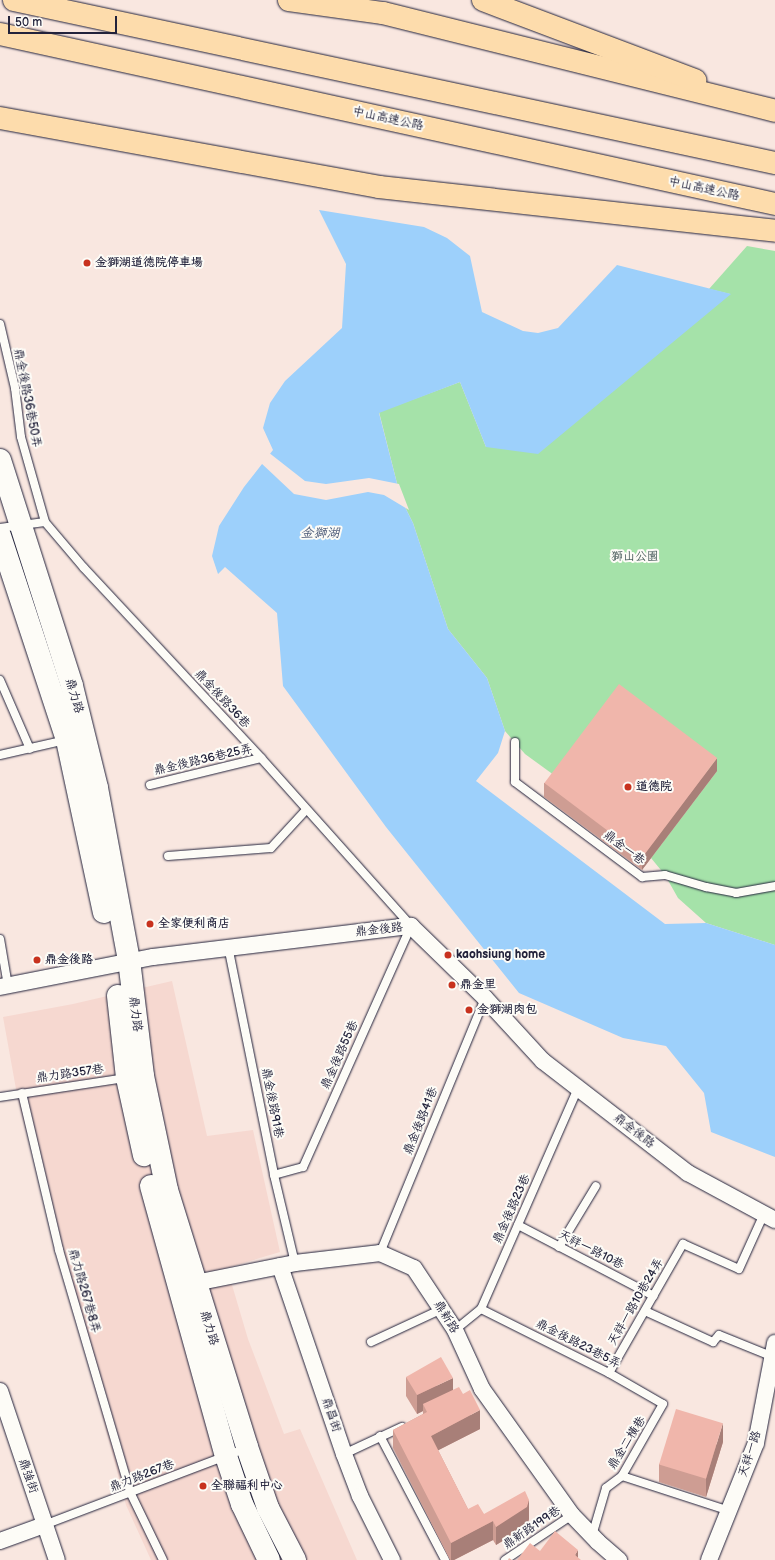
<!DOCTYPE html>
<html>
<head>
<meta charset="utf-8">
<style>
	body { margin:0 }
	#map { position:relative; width:775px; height:1560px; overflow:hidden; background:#f9e7e0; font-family:"Balsamiq Sans","LXGW WenKai TC",sans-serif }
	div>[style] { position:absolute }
	.built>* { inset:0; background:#f6d8d0 }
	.green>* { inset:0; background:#a5e2a9 }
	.water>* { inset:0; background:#9dd0fb }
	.pier>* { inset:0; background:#f9e7e0 }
	.roads { filter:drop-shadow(0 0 1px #22223b) drop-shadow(0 0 1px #22223b) }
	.lane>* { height:8px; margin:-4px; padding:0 4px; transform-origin:4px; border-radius:4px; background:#fdfcf7 }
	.street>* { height:16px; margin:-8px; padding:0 8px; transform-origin:8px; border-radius:8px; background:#fdfcf7 }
	.secondary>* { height:22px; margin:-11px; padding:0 11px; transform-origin:11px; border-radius:11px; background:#fdfcf7 }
	.highway>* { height:22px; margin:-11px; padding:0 11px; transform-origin:11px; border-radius:11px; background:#fddcac }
	.wall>* { inset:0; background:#ce9d93 }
	.shaded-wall>* { inset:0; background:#a87f78 }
	.building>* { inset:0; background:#f0b6ab; transform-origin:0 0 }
	.dots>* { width:11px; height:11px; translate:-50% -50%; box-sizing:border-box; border:2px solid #fdfcf7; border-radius:50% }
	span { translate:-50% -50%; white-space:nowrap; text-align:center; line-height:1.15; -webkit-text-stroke:4px #fdfcf7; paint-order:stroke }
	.street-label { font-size:12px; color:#22223b }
	.poi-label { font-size:12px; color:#22223b; font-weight:700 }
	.left { translate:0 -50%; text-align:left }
	.park-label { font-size:12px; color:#495c5c }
	.water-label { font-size:13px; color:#475675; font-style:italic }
	.scale { position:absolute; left:8px; top:16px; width:109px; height:18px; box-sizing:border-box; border:2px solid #22223b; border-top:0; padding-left:5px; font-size:12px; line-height:14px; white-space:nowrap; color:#22223b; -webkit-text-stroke:3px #fdfcf7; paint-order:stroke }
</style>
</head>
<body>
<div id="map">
	<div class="built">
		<div style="clip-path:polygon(172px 981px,207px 1136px,253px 1130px,280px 1252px,227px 1268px,248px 1339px,284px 1434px,300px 1429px,357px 1560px,151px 1560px,126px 1505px,18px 1100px,3px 1017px,73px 1004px)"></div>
	</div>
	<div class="green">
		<div style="clip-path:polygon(747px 246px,775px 251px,775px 945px,706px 923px,678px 898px,665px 875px,651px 858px,717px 771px,558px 778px,525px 754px,505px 731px,487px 678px,448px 629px,413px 523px,401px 499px,379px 412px,460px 382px,486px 447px,730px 294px,709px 289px)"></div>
	</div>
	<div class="water">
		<div style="clip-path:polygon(319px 210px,424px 227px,447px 238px,470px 256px,482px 312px,523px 331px,538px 333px,558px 328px,617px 265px,731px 294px,538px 454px,486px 447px,460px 382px,379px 413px,401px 499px,413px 523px,448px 629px,487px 678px,505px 731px,498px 753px,476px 781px,665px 924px,706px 923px,775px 945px,775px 1157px,711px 1132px,704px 1093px,666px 1046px,623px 1038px,519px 993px,386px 827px,283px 686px,277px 613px,225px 567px,218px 574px,212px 556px,219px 526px,244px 487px,273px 450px,263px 428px,270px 403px,285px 381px,342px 328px,346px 264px)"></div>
	</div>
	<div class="pier">
		<div style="clip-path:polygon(268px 452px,305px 481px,326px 484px,369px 478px,399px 484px,409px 510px,384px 495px,368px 492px,326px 500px,294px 494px,260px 462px)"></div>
	</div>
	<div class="roads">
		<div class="lane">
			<div style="left:0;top:324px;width:66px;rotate:76.8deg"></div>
			<div style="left:15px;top:388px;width:49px;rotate:83deg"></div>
			<div style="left:21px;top:437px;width:88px;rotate:74.2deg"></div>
			<div style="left:0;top:528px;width:45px;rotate:-7.6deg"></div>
			<div style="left:45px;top:522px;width:60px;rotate:49.7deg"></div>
			<div style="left:84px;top:568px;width:260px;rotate:47deg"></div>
			<div style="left:261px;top:758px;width:225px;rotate:48.2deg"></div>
			<div style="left:411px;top:926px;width:264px;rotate:114.1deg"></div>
			<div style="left:303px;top:1167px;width:30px;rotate:165deg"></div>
			<div style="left:0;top:680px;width:75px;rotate:66.5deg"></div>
			<div style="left:515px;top:742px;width:40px;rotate:90deg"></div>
			<div style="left:515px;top:782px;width:159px;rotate:36.8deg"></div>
			<div style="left:642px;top:877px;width:23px;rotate:-5deg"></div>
			<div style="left:665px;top:875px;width:43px;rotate:16.3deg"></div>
			<div style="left:706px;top:887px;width:31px;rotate:11deg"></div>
			<div style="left:736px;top:893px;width:40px;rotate:-10deg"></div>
			<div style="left:0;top:755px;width:68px;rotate:-12.8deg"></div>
			<div style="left:150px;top:785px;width:114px;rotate:-13.7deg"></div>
			<div style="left:168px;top:856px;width:103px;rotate:-4.4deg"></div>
			<div style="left:271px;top:848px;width:52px;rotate:-47.4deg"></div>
			<div style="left:0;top:939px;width:48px;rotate:80.3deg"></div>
			<div style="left:228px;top:946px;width:234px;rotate:78.6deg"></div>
			<div style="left:274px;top:1175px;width:90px;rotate:76.6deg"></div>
			<div style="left:22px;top:1093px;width:161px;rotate:76.7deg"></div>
			<div style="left:59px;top:1250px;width:254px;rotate:73.6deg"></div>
			<div style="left:131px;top:1494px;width:73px;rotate:64.1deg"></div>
			<div style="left:0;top:1097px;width:127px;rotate:-8.6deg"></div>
			<div style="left:518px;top:1225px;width:153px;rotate:27.6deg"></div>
			<div style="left:559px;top:1247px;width:71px;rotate:-58.8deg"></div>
			<div style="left:380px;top:1253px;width:276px;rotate:-67.6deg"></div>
			<div style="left:481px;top:1309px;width:143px;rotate:26.6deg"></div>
			<div style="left:609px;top:1373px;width:62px;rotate:29.9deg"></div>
			<div style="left:663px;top:1404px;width:83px;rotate:119.7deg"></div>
			<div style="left:622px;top:1476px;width:20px;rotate:143deg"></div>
			<div style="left:606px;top:1488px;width:50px;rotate:106.3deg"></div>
			<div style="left:645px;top:1311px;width:75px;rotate:24.5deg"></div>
			<div style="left:713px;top:1342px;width:9px;rotate:-49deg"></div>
			<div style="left:719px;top:1335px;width:56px;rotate:22deg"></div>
			<div style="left:455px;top:1330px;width:33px;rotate:-39deg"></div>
			<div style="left:481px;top:1309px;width:241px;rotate:-66.3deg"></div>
			<div style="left:371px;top:1342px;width:78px;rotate:-24.9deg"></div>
			<div style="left:609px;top:1373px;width:149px;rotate:-60.2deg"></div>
			<div style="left:683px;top:1244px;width:61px;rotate:24.1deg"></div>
			<div style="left:739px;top:1269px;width:58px;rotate:-65.6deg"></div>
			<div style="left:380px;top:1436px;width:140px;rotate:62.3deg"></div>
			<div style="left:344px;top:1454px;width:64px;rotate:-25deg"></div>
			<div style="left:622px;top:1476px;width:114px;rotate:18deg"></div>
			<div style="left:44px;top:1525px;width:217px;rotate:-20.8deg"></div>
			<div style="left:505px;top:1560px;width:81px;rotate:-33.9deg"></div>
		</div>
		<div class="street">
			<div style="left:0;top:987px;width:156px;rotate:-11.1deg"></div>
			<div style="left:153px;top:957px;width:260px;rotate:-6.9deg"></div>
			<div style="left:411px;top:926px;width:103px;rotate:44.2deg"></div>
			<div style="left:485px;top:998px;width:86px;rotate:47.4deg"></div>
			<div style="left:543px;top:1061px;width:183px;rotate:37.7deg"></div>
			<div style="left:688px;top:1173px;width:99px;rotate:28.4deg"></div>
			<div style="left:280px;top:1266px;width:199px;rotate:71.2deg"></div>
			<div style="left:344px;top:1454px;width:45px;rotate:69.1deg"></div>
			<div style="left:360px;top:1496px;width:72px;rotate:63.4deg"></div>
			<div style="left:185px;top:1285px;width:112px;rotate:-11.3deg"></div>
			<div style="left:295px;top:1263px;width:86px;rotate:-6.7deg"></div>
			<div style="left:380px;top:1253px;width:37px;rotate:24deg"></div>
			<div style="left:414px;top:1268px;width:74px;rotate:56.5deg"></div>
			<div style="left:455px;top:1330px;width:65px;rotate:65.4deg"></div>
			<div style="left:482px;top:1389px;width:155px;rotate:54.5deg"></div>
			<div style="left:572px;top:1515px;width:37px;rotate:46deg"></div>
			<div style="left:598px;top:1542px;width:28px;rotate:41deg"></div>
			<div style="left:0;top:1391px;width:178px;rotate:71.4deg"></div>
			<div style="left:0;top:1541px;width:47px;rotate:-20deg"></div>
			<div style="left:709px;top:1560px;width:126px;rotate:-68.1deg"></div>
			<div style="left:756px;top:1443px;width:102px;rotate:-79.2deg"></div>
		</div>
		<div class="secondary">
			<div style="left:0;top:460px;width:237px;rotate:72.3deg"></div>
			<div style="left:72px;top:686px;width:105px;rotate:76.2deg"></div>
			<div style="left:97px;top:788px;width:175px;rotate:79.5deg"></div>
			<div style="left:129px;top:960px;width:117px;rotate:83.1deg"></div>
			<div style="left:143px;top:1076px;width:116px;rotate:78.1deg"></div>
			<div style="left:167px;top:1190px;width:269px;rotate:72.7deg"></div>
			<div style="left:247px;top:1447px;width:65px;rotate:71deg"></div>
			<div style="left:268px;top:1508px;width:59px;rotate:62.6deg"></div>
			<div style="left:0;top:536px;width:215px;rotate:71.8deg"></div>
			<div style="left:67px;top:740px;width:176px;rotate:77.9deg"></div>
			<div style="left:118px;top:996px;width:82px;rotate:83.7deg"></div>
			<div style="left:127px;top:1078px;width:79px;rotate:77.6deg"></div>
			<div style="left:151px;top:1186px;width:280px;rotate:74.5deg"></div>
			<div style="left:226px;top:1456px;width:51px;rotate:71.6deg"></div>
			<div style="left:242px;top:1504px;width:62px;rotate:64.3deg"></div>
		</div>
		<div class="highway">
			<div style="left:14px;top:0;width:778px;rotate:12.09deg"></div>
			<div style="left:289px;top:0;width:95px;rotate:7.9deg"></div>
			<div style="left:383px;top:13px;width:404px;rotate:14deg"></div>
			<div style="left:483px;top:0;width:227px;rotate:20.7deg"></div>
			<div style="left:0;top:34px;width:793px;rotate:12.37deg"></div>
			<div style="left:0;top:118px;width:385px;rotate:10.3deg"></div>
			<div style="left:379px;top:187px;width:398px;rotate:6.3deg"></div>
		</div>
	</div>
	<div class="wall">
		<div style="clip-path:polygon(717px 771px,642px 870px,544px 797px,544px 783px)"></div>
		<div style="clip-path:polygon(406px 1377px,453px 1390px,480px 1429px,438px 1450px,468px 1509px,484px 1514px,529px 1519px,527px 1526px,496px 1545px,493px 1540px,454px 1560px,450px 1560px,393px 1448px,393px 1430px,423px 1414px,423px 1411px,417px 1414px,406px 1396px)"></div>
		<div style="clip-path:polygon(723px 1442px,706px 1497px,659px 1482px,659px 1464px)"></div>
	</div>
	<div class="shaded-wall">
		<div style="clip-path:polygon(717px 758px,717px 771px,642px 870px,642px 857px)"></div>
		<div style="clip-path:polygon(453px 1378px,453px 1396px,423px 1404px,423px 1411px,417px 1414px,417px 1395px)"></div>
		<div style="clip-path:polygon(480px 1410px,480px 1429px,431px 1454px,431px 1436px)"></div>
		<div style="clip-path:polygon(723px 1423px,723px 1442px,706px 1497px,706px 1479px)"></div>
		<div style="clip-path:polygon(529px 1500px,529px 1519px,527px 1526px,496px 1545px,496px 1527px)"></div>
		<div style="clip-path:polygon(493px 1521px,493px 1540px,454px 1560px,451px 1560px,451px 1543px)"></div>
		<div style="clip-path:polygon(578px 1550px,578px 1560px,575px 1555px)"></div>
	</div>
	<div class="building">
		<div style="left:619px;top:684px;width:123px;height:124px;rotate:37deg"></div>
		<div style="clip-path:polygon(441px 1357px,453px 1378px,417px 1395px,406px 1377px)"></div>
		<div style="clip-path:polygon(459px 1387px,463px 1394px,470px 1390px,480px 1410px,431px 1436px,468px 1509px,478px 1504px,484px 1514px,525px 1491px,529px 1500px,527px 1507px,496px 1527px,493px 1521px,451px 1543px,393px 1430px,427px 1412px,423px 1404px)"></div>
		<div style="left:676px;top:1409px;width:49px;height:58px;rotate:17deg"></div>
		<div style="clip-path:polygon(555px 1531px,578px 1550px,575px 1555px,581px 1560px,517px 1560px,530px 1543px,540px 1551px)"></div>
		<div style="clip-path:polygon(509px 1558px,512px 1560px,508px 1560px)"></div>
	</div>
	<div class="dots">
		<div style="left:87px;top:263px;background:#c8321e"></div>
		<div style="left:628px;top:787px;background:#c8321e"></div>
		<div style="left:150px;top:924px;background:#c8321e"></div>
		<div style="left:448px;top:955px;background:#c8321e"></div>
		<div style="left:37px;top:960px;background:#c8321e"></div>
		<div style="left:452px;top:985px;background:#c8321e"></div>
		<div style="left:469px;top:1010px;background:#c8321e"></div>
		<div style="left:203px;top:1486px;background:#c8321e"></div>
	</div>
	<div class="street-label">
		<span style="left:388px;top:119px;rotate:12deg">中山高速公路</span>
		<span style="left:704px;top:189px;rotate:12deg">中山高速公路</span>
		<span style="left:27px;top:398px;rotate:79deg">鼎金後路36巷50弄</span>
		<span style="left:74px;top:696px;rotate:74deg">鼎力路</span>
		<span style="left:222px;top:699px;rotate:47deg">鼎金後路36巷</span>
		<span style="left:203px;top:760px;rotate:-13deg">鼎金後路36巷25弄</span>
		<span style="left:624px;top:848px;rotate:37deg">鼎金一巷</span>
		<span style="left:379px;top:930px;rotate:-6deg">鼎金後路</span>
		<span style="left:135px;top:1014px;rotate:83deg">鼎力路</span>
		<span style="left:340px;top:1055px;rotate:-66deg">鼎金後路55巷</span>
		<span style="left:70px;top:1074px;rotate:-8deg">鼎力路357巷</span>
		<span style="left:272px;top:1103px;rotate:79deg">鼎金後路91巷</span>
		<span style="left:421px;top:1121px;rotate:-68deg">鼎金後路41巷</span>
		<span style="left:634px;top:1131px;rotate:38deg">鼎金後路</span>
		<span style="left:512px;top:1209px;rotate:-66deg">鼎金後路23巷</span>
		<span style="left:591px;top:1250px;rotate:27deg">天祥一路10巷</span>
		<span style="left:84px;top:1291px;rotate:74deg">鼎力路267巷8弄</span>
		<span style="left:636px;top:1302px;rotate:-60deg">天祥一路10巷24弄</span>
		<span style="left:446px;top:1317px;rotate:59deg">鼎新路</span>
		<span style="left:209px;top:1328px;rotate:73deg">鼎力路</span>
		<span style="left:578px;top:1344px;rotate:27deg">鼎金後路23巷5弄</span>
		<span style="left:331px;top:1415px;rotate:71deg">鼎昌街</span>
		<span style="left:627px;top:1443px;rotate:-58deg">鼎金二橫巷</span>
		<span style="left:750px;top:1454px;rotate:-72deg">天祥一路</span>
		<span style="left:28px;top:1476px;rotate:71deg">鼎強街</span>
		<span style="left:142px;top:1476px;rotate:-21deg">鼎力路267巷</span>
		<span style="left:532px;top:1528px;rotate:-34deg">鼎新路199巷</span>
	</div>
	<div class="poi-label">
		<span class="left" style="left:95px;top:263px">金獅湖道德院停車場</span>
		<span class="left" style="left:636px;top:787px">道德院</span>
		<span class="left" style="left:158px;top:924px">全家便利商店</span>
		<span class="left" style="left:456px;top:955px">kaohsiung home</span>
		<span class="left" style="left:45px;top:960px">鼎金後路</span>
		<span class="left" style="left:460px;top:985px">鼎金里</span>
		<span class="left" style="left:477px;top:1010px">金獅湖肉包</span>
		<span class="left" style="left:211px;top:1486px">全聯福利中心</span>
	</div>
	<div class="park-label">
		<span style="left:635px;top:557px">獅山公園</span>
	</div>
	<div class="water-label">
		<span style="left:320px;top:533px">金獅湖</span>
	</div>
	<div class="scale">50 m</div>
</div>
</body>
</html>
